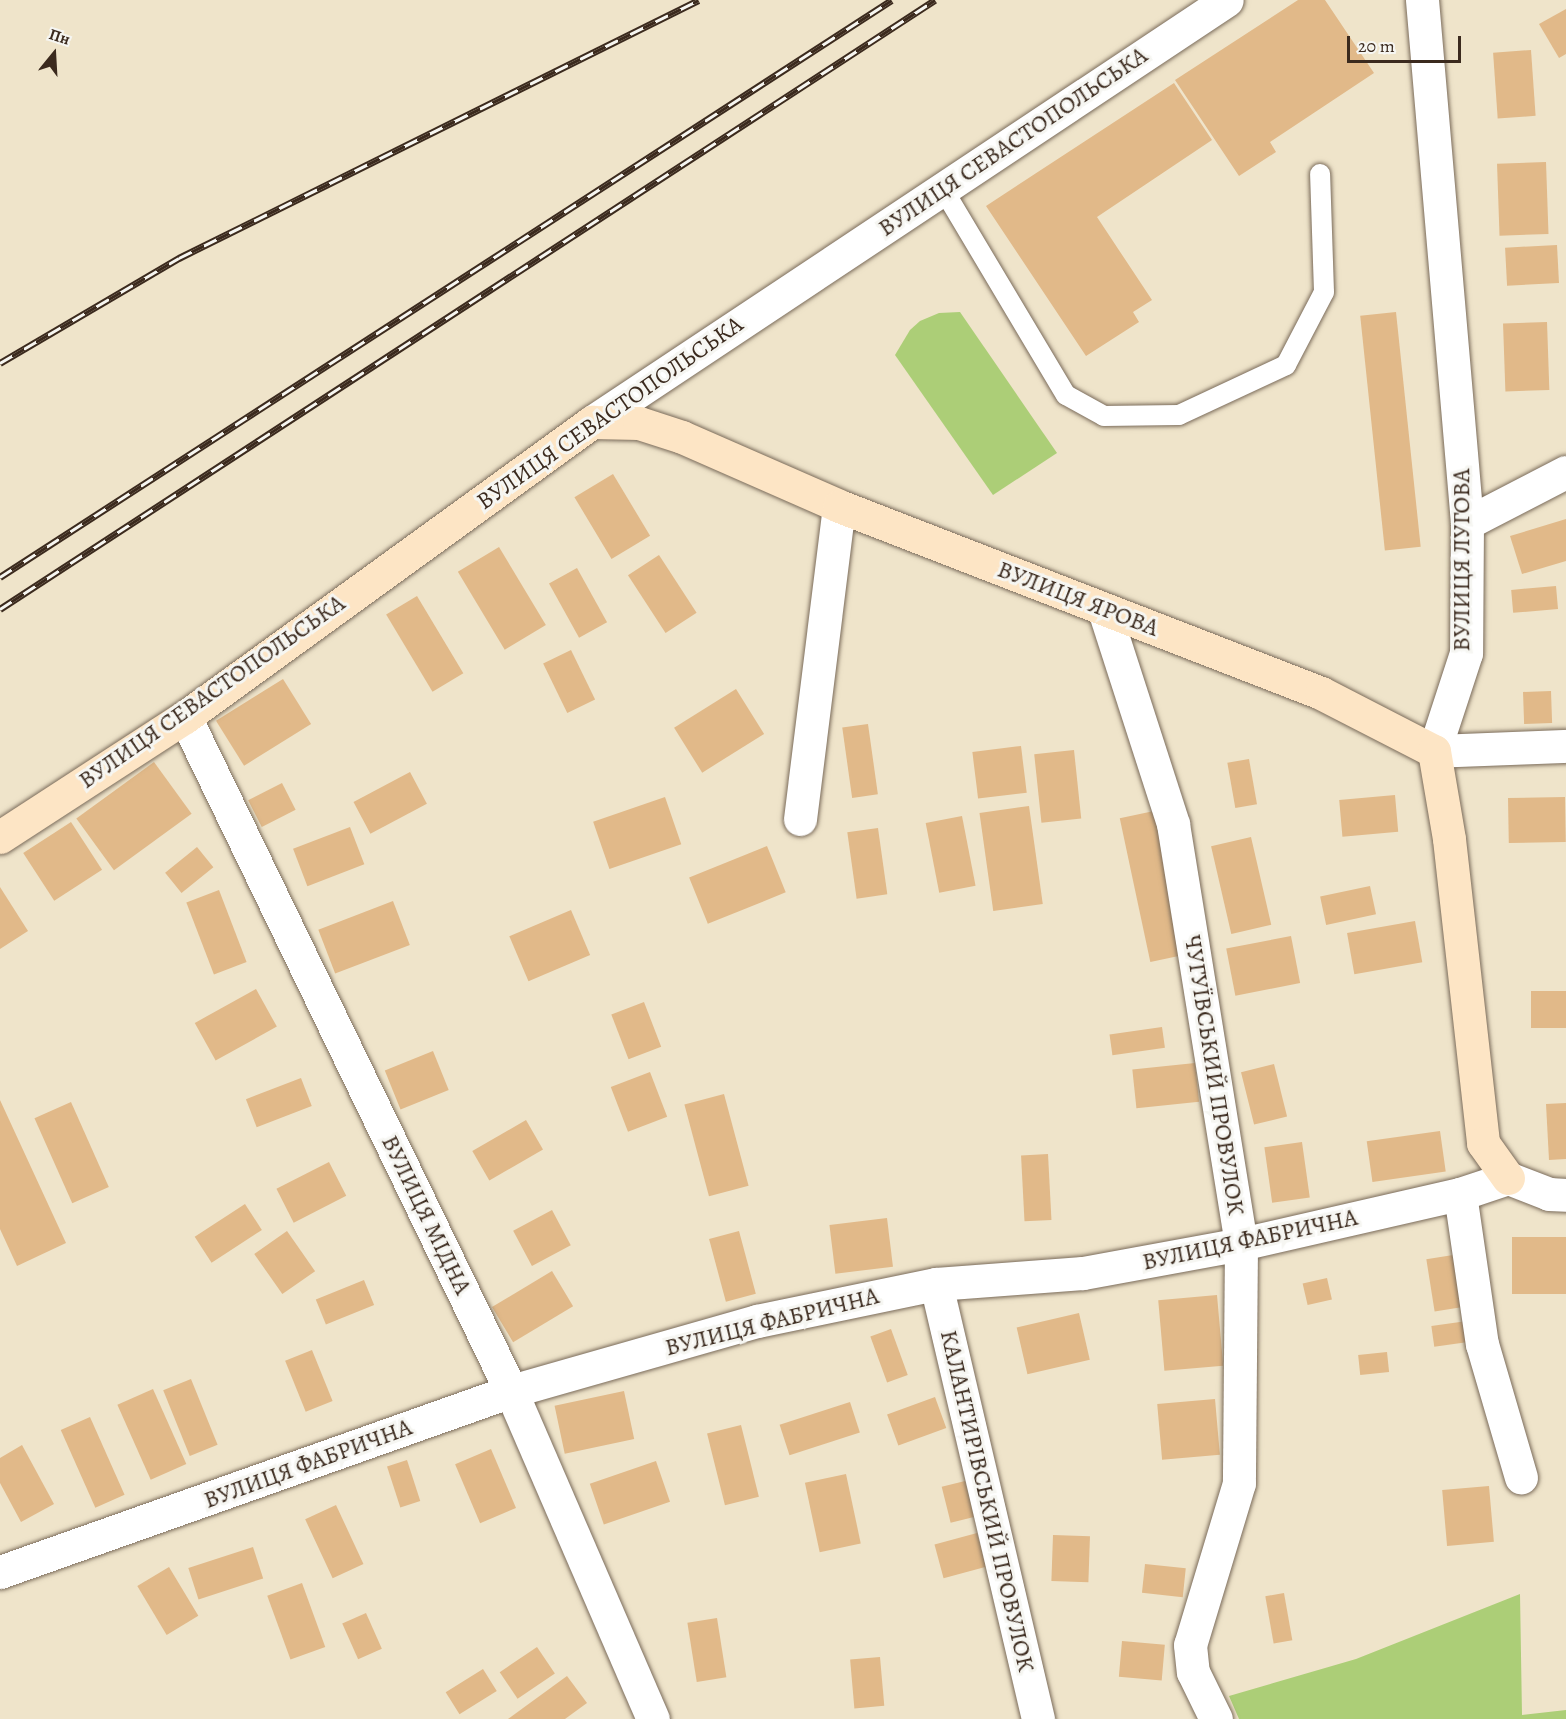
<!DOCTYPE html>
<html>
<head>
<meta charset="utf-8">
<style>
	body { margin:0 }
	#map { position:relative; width:1566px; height:1719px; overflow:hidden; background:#efe4ca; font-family:Alegreya,serif }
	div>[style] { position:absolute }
	.green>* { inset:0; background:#acce77 }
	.building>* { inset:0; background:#e1b989; transform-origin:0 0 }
	.roads { filter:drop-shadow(0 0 2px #7a6b5a) drop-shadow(0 0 2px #7a6b5a) }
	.lane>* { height:20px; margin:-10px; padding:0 10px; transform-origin:10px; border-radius:10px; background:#fff }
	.street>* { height:33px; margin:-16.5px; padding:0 16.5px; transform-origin:16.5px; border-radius:16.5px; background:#fff }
	.secondary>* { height:33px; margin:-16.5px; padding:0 16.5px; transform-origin:16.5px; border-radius:16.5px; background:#fde5c5 }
	.rail>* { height:7px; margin-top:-3.5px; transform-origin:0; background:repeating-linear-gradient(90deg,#f6f6f2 0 14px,#3b2a1e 0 28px); box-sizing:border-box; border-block:2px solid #3b2a1e }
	span { translate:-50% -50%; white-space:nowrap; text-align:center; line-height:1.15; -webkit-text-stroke:6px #f6f6f2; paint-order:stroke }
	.street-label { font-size:24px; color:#3b2a1e }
	.north { position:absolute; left:24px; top:24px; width:60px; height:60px; -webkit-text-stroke:4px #f6f6f2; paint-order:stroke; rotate:18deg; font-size:16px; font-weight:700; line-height:24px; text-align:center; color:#3b2a1e }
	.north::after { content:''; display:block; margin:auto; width:21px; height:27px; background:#3b2a1e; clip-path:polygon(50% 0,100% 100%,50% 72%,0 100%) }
	.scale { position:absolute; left:1347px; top:36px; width:114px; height:27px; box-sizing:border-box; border:3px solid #3b2a1e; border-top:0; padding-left:8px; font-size:18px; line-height:21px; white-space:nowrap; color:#3b2a1e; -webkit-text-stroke:4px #f6f6f2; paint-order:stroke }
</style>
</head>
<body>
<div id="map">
	<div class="green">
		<div style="clip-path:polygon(960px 312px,1057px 453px,993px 495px,895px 355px,910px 330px,920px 321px,939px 313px)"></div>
		<div style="clip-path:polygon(1520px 1594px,1522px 1715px,1566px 1710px,1566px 1719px,1239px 1719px,1229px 1696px,1356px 1659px)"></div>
	</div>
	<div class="building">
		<div style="clip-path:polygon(1298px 0,1325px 0,1374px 73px,1270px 142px,1276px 152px,1239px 176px,1175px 80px)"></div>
		<div style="clip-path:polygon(1566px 9px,1566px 54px,1559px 58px,1539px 24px)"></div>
		<div style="left:1531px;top:50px;width:66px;height:38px;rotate:86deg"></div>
		<div style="clip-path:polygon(1174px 83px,1212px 140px,1097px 217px,1152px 300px,1133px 312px,1139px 322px,1086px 356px,986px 206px)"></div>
		<div style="left:1546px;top:162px;width:72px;height:49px;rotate:88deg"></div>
		<div style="left:1557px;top:245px;width:38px;height:52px;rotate:87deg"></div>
		<div style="left:1396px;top:312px;width:236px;height:36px;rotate:84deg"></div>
		<div style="left:1547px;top:322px;width:68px;height:44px;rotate:88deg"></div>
		<div style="left:613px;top:474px;width:72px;height:45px;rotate:59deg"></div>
		<div style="clip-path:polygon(1566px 519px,1566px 561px,1522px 574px,1510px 536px)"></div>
		<div style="left:499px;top:547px;width:91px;height:48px;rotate:59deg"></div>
		<div style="left:659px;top:555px;width:69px;height:37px;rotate:57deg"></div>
		<div style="left:577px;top:568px;width:62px;height:32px;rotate:61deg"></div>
		<div style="left:1556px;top:586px;width:23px;height:45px;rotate:85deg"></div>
		<div style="left:417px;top:596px;width:90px;height:36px;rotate:59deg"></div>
		<div style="left:571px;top:650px;width:55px;height:31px;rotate:64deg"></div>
		<div style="left:283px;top:679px;width:53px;height:79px;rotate:58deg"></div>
		<div style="left:736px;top:689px;width:53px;height:73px;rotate:58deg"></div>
		<div style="left:1551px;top:691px;width:32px;height:28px;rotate:88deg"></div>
		<div style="left:868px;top:724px;width:71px;height:26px;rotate:82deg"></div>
		<div style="left:1021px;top:746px;width:47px;height:49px;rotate:83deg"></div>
		<div style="left:1074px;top:750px;width:69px;height:40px;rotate:84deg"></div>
		<div style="left:1249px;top:759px;width:46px;height:22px;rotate:80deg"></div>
		<div style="left:154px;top:762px;width:64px;height:96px;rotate:54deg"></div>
		<div style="left:410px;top:772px;width:36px;height:64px;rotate:62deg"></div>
		<div style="left:282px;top:783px;width:30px;height:38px;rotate:63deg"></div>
		<div style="left:1395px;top:795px;width:37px;height:56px;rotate:85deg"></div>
		<div style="left:665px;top:797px;width:50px;height:76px;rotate:71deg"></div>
		<div style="left:1565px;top:797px;width:45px;height:57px;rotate:89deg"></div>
		<div style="left:1029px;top:806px;width:99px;height:50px;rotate:82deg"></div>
		<div style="left:1154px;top:811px;width:147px;height:35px;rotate:78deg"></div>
		<div style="left:962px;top:816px;width:71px;height:37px;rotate:79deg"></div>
		<div style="left:71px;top:822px;width:57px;height:57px;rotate:57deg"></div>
		<div style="left:350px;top:827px;width:40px;height:61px;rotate:69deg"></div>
		<div style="left:878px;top:828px;width:67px;height:31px;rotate:82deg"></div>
		<div style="left:1251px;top:837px;width:90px;height:41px;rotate:77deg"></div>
		<div style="left:767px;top:846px;width:50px;height:84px;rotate:68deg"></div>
		<div style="left:197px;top:847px;width:26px;height:41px;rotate:51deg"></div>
		<div style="left:1370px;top:886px;width:29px;height:51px;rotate:78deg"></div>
		<div style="clip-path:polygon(0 887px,28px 931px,0 949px)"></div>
		<div style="left:219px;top:890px;width:77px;height:35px;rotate:69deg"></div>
		<div style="left:393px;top:901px;width:47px;height:80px;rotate:69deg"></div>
		<div style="left:571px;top:910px;width:49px;height:67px;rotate:67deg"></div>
		<div style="left:1415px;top:921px;width:42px;height:69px;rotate:80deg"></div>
		<div style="left:1291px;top:936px;width:48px;height:66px;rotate:79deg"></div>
		<div style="left:256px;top:989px;width:43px;height:70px;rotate:61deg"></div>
		<div style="left:1566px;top:991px;width:37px;height:35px;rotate:90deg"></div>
		<div style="left:644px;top:1002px;width:48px;height:35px;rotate:69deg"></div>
		<div style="left:1162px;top:1027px;width:21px;height:53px;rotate:82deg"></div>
		<div style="left:433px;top:1051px;width:42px;height:52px;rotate:68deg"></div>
		<div style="left:1195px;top:1063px;width:39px;height:63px;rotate:84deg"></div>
		<div style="left:1274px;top:1064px;width:54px;height:34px;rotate:76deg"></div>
		<div style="left:650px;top:1072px;width:48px;height:42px;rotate:69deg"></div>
		<div style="left:301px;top:1078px;width:30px;height:59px;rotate:69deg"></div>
		<div style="left:724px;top:1094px;width:95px;height:41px;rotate:75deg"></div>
		<div style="clip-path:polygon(0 1100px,66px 1243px,17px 1266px,0 1229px)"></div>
		<div style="left:71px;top:1102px;width:93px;height:40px;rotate:66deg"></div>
		<div style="clip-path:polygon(1566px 1103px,1566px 1159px,1549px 1160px,1546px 1104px)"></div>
		<div style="left:526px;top:1120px;width:34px;height:62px;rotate:60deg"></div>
		<div style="left:1440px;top:1131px;width:41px;height:74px;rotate:82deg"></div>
		<div style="left:1302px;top:1142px;width:56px;height:38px;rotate:82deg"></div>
		<div style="left:1048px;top:1154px;width:66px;height:27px;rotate:87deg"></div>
		<div style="left:329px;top:1162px;width:38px;height:59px;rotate:63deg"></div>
		<div style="left:245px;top:1204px;width:31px;height:60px;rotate:57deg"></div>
		<div style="left:552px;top:1210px;width:40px;height:44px;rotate:62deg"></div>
		<div style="left:887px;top:1218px;width:49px;height:58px;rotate:83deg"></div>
		<div style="left:287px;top:1231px;width:49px;height:40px;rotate:55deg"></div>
		<div style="left:739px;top:1231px;width:65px;height:31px;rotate:75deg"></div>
		<div style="left:1566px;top:1237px;width:57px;height:54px;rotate:90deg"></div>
		<div style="left:1453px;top:1255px;width:53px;height:27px;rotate:81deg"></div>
		<div style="left:552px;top:1271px;width:41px;height:70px;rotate:59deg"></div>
		<div style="left:1327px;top:1278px;width:22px;height:25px;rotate:77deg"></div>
		<div style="left:364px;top:1280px;width:27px;height:52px;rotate:68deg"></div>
		<div style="left:1217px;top:1295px;width:71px;height:59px;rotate:85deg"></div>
		<div style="left:1079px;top:1313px;width:48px;height:64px;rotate:77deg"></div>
		<div style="left:1467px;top:1321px;width:21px;height:36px;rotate:82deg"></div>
		<div style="left:891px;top:1329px;width:49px;height:22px;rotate:70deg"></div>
		<div style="left:312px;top:1350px;width:55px;height:29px;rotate:68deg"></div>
		<div style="left:1387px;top:1352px;width:20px;height:29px;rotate:84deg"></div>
		<div style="left:191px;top:1379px;width:71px;height:30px;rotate:68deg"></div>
		<div style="left:153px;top:1389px;width:82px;height:39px;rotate:66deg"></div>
		<div style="left:624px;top:1391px;width:49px;height:71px;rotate:78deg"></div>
		<div style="left:935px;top:1397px;width:33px;height:51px;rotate:70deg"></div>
		<div style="left:1215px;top:1399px;width:56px;height:58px;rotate:85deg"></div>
		<div style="left:850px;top:1402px;width:32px;height:74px;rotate:72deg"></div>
		<div style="left:90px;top:1417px;width:85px;height:32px;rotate:66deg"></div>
		<div style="left:741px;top:1425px;width:74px;height:35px;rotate:76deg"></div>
		<div style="clip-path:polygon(22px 1445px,54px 1504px,21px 1522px,0 1483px,0 1458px)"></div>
		<div style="left:491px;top:1449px;width:64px;height:39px;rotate:67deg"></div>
		<div style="left:407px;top:1460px;width:43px;height:21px;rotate:72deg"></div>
		<div style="left:656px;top:1461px;width:43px;height:70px;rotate:71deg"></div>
		<div style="left:846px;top:1474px;width:71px;height:42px;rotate:78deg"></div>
		<div style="left:965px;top:1481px;width:37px;height:24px;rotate:76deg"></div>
		<div style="left:1489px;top:1486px;width:56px;height:47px;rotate:85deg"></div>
		<div style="left:336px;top:1505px;width:65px;height:34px;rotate:65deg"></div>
		<div style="left:977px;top:1533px;width:35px;height:44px;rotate:75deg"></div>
		<div style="left:1053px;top:1535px;width:37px;height:46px;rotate:2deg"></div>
		<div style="left:253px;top:1547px;width:33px;height:68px;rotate:72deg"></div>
		<div style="left:1145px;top:1564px;width:41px;height:29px;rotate:6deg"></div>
		<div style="left:169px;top:1567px;width:57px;height:37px;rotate:59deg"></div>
		<div style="left:302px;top:1583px;width:68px;height:37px;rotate:70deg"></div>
		<div style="left:1284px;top:1593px;width:48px;height:19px;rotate:80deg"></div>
		<div style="left:366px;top:1613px;width:39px;height:26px;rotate:66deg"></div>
		<div style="left:717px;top:1618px;width:60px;height:30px;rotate:81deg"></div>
		<div style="left:1122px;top:1641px;width:43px;height:36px;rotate:5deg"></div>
		<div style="left:537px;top:1647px;width:32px;height:45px;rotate:56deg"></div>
		<div style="left:880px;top:1657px;width:49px;height:30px;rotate:85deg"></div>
		<div style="left:483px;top:1669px;width:26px;height:44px;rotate:58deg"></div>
		<div style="clip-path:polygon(567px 1676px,587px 1703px,565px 1719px,508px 1719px)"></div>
	</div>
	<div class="roads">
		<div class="lane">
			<div style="left:943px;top:189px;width:240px;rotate:59.2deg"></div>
			<div style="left:1066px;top:395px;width:43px;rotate:28.9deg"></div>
			<div style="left:1104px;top:416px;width:75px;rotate:-0.8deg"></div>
			<div style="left:1179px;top:415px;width:118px;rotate:-25deg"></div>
			<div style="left:1286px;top:365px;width:82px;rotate:-62.5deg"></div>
			<div style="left:1324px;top:292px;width:118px;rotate:-91.9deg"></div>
		</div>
		<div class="street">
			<div style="left:1422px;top:0;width:525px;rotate:85.08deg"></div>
			<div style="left:1467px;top:523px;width:130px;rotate:90.4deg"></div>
			<div style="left:1466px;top:653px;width:103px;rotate:108.1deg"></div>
			<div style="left:1434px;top:751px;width:132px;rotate:-2.2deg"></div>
			<div style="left:592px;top:422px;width:762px;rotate:-33.61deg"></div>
			<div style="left:1467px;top:523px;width:111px;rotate:-27.3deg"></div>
			<div style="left:1104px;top:610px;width:225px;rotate:72.1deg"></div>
			<div style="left:1173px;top:824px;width:425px;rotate:80.8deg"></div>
			<div style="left:1241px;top:1244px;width:239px;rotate:90.5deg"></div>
			<div style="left:1239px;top:1483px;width:169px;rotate:106.8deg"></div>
			<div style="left:1190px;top:1645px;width:27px;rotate:84deg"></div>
			<div style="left:1193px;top:1672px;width:52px;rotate:63.9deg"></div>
			<div style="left:185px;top:717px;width:749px;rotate:64.19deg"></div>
			<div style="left:511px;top:1391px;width:357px;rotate:66.6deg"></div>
			<div style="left:800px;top:819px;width:315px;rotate:-82.9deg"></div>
			<div style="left:1460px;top:1194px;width:152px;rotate:81.7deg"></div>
			<div style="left:1482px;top:1344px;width:139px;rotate:73.7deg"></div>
			<div style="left:936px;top:1284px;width:447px;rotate:76.8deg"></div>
			<div style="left:0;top:1572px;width:542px;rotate:-19.5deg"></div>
			<div style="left:511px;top:1391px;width:256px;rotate:-15.9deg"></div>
			<div style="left:757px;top:1321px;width:183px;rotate:-11.7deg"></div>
			<div style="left:936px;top:1284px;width:147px;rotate:-4.3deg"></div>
			<div style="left:1083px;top:1273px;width:161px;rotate:-10.4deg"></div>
			<div style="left:1241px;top:1244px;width:225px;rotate:-12.9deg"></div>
			<div style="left:1460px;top:1194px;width:51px;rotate:-18.4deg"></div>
			<div style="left:1508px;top:1178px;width:44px;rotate:21.3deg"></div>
			<div style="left:1549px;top:1194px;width:17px;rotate:3deg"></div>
		</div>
		<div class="secondary">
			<div style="left:0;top:837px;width:221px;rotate:-33deg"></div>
			<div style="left:185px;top:717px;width:503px;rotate:-35.94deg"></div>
			<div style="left:592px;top:422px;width:47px;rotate:1.2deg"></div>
			<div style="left:639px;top:423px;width:45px;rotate:18deg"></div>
			<div style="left:682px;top:437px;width:171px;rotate:23.7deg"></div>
			<div style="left:839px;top:506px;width:517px;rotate:21.2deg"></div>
			<div style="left:1321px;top:693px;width:127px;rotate:27.2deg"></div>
			<div style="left:1434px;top:751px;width:89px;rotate:80.3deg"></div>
			<div style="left:1449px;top:839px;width:306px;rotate:83.6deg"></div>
			<div style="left:1483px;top:1143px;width:43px;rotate:54.5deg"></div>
		</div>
	</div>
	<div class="rail">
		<div style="left:0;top:363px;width:208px;rotate:-30.4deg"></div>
		<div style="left:179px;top:258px;width:580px;rotate:-26.39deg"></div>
		<div style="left:0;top:577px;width:1062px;rotate:-32.9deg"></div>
		<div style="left:0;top:609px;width:1116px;rotate:-33.08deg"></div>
	</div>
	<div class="street-label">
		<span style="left:1013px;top:142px;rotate:-34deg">ВУЛИЦЯ СЕВАСТОПОЛЬСЬКА</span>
		<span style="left:610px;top:413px;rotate:-35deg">ВУЛИЦЯ СЕВАСТОПОЛЬСЬКА</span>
		<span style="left:1462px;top:560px;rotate:-90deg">ВУЛИЦЯ ЛУГОВА</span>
		<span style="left:1078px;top:599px;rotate:21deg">ВУЛИЦЯ ЯРОВА</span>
		<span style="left:212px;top:692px;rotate:-35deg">ВУЛИЦЯ СЕВАСТОПОЛЬСЬКА</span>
		<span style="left:1214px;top:1075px;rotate:81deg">ЧУГУЇВСЬКИЙ ПРОВУЛОК</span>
		<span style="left:426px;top:1215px;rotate:64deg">ВУЛИЦЯ МІДНА</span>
		<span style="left:1250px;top:1240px;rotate:-12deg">ВУЛИЦЯ ФАБРИЧНА</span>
		<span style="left:772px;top:1322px;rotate:-14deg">ВУЛИЦЯ ФАБРИЧНА</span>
		<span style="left:308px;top:1464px;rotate:-20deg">ВУЛИЦЯ ФАБРИЧНА</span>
		<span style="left:987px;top:1501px;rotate:77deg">КАЛАНТИРІВСЬКИЙ ПРОВУЛОК</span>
	</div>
	<div class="north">Пн</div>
	<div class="scale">20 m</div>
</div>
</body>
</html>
